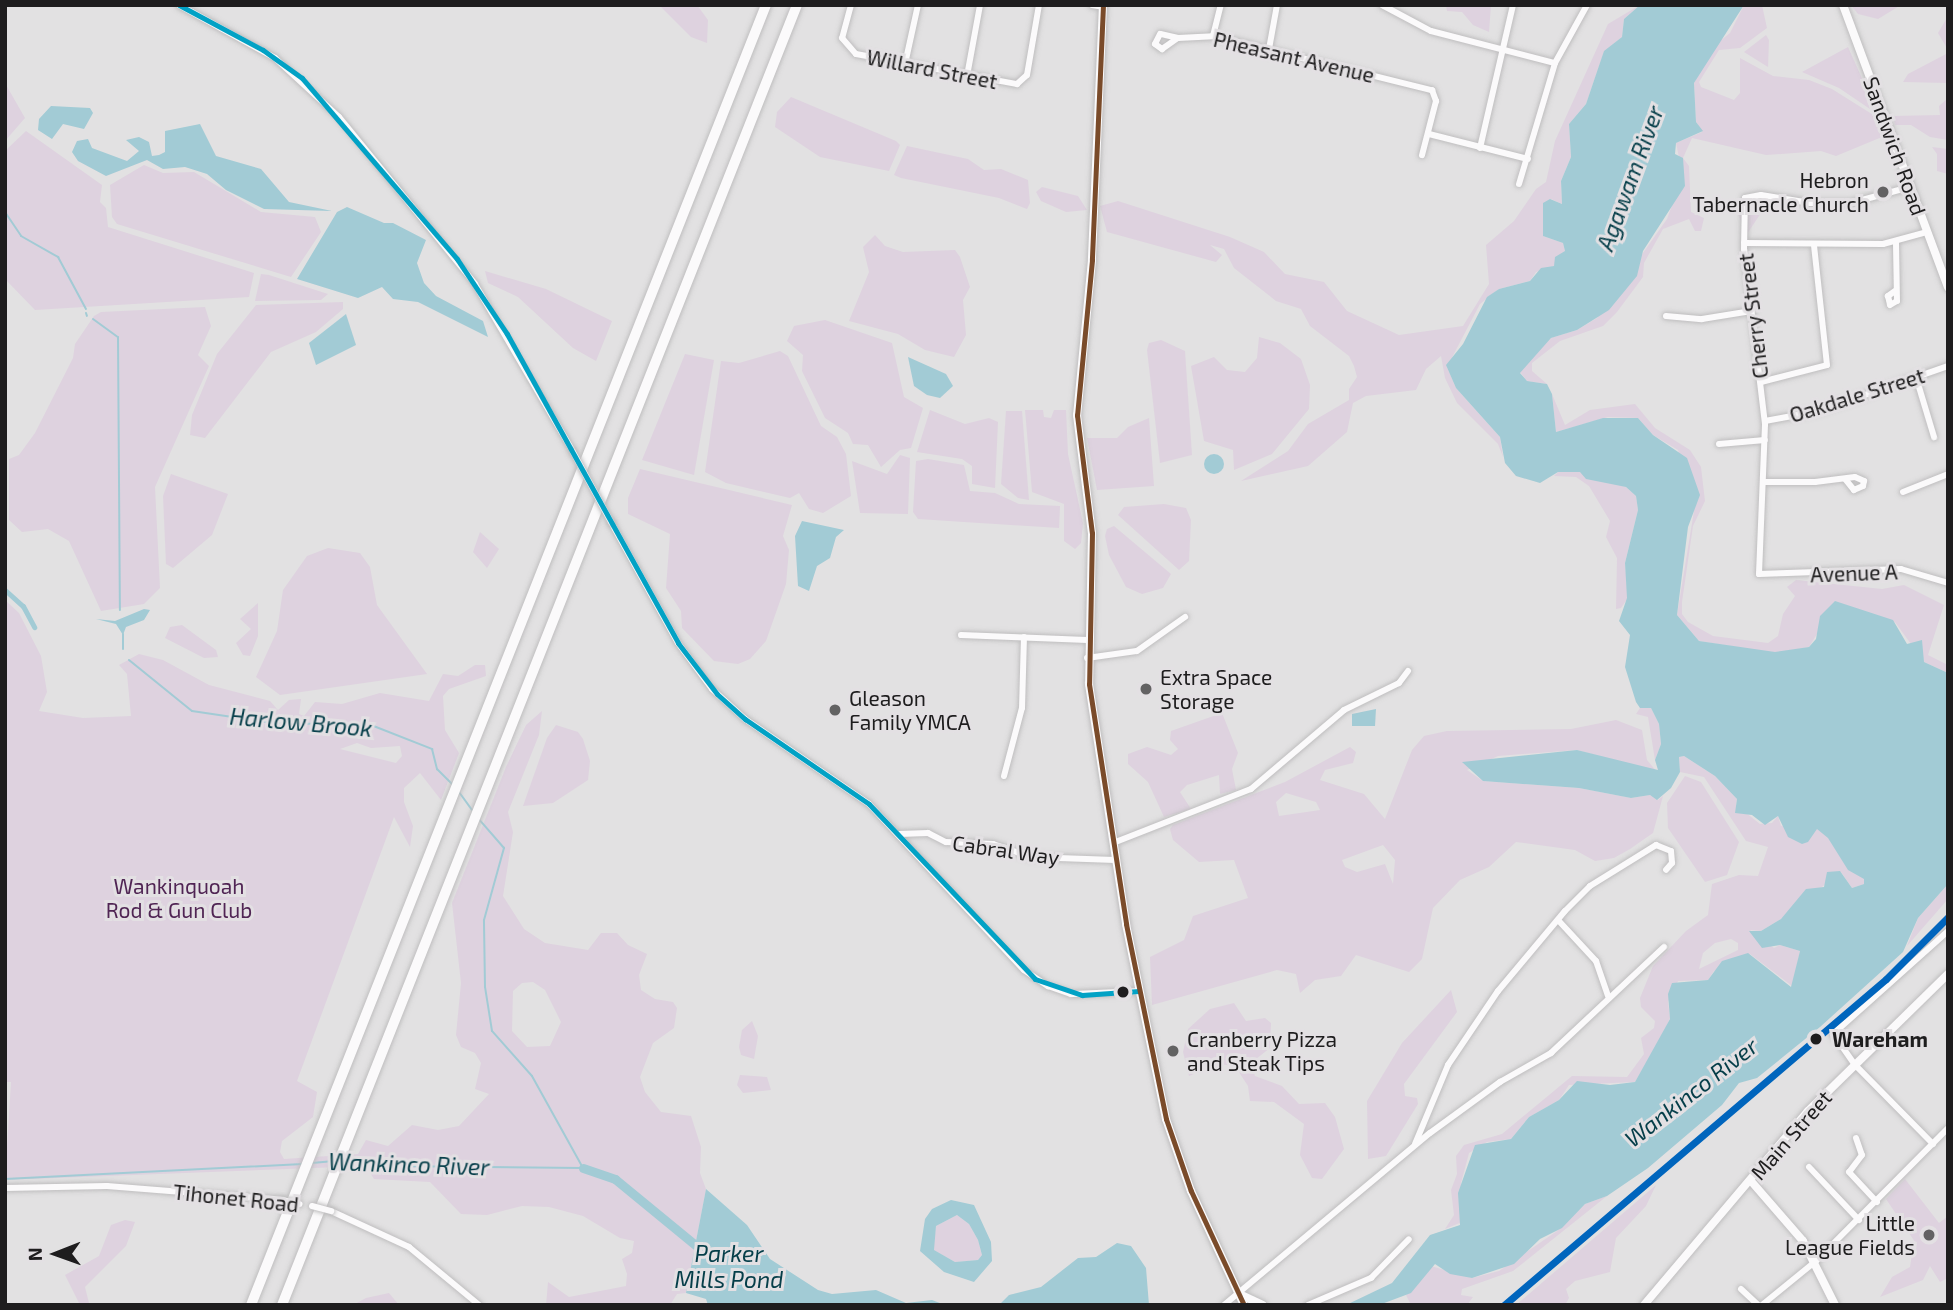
<!DOCTYPE html>
<html>
<head>
<meta charset="utf-8">
<style>
	body { margin:0 }
	#map { position:relative; width:1953px; height:1310px; overflow:hidden; background:#e2e1e2; font-family:"Exo 2",sans-serif }
	div>[style] { position:absolute }
	.green>* { inset:0; background:#ded2df }
	.water>* { inset:0; background:#a2cbd5 }
	.round { border-radius:50% }
	.stream>* { height:2px; margin:-1px; padding:0 1px; transform-origin:1px; border-radius:1px; background:#a2cbd5 }
	.canal>* { height:5px; margin:-2.5px; padding:0 2.5px; transform-origin:2.5px; border-radius:2.5px; background:#a2cbd5 }
	.river>* { height:9px; margin:-4.5px; padding:0 4.5px; transform-origin:4.5px; border-radius:4.5px; background:#a2cbd5 }
	.roads { filter:drop-shadow(0 0 2px #bfbebf) drop-shadow(0 0 2px #bfbebf) }
	.minor>* { height:6px; margin:-3px; padding:0 3px; transform-origin:3px; border-radius:3px; background:#fbfafb }
	.major>* { height:8px; margin:-4px; padding:0 4px; transform-origin:4px; border-radius:4px; background:#fbfafb }
	.highway>* { height:10px; margin:-5px; padding:0 5px; transform-origin:5px; border-radius:5px; background:#fbfafb }
	.bridges { filter:drop-shadow(0 0 2px #bfbebf) drop-shadow(0 0 2px #bfbebf) }
	.minor-bridge>* { height:6px; margin:-3px; padding:0 3px; transform-origin:3px; border-radius:3px; background:#fbfafb }
	.bus-1>* { height:5px; margin:-2.5px; padding:0 2.5px; transform-origin:2.5px; border-radius:2.5px; background:#02a2c5 }
	.bus-2>* { height:5px; margin:-2.5px; padding:0 2.5px; transform-origin:2.5px; border-radius:2.5px; background:#7a4b2a }
	.rail-1>* { height:7px; margin:-3.5px; padding:0 3.5px; transform-origin:3.5px; border-radius:3.5px; background:#0065bd }
	.dots>* { width:19px; height:19px; translate:-50% -50%; box-sizing:border-box; border:4px solid #e3e0e3; border-radius:50% }
	span { translate:-50% -50%; white-space:nowrap; text-align:center; line-height:1.15; -webkit-text-stroke:6px #e3e0e3; paint-order:stroke }
	.street-label { font-size:21px; color:#1e1d1e }
	.poi-label { font-size:21px; color:#1e1d1e }
	.right { translate:-100% -50%; text-align:right }
	.left { translate:0 -50%; text-align:left }
	.park-label { font-size:21px; color:#502554 }
	.stop-label { font-size:21px; color:#1e1d1e; font-weight:700 }
	.water-label { font-size:23px; color:#053e49; font-style:italic }
	.frame { position:absolute; inset:0; border:7px solid #1e1d1e; pointer-events:none }
	.north { position:absolute; left:21px; top:1219px; width:70px; height:70px; -webkit-text-stroke:5px #e3e0e3; paint-order:stroke; rotate:269deg; font-size:19px; font-weight:700; line-height:28px; text-align:center; color:#1e1d1e }
	.north::after { content:''; display:block; margin:auto; width:24px; height:32px; background:#1e1d1e; clip-path:polygon(50% 0,100% 100%,50% 72%,0 100%) }
</style>
</head>
<body>
<div id="map">
	<div class="green">
		<div style="clip-path:polygon(659px 5px,697px 5px,708px 20px,707px 43px,691px 37px)"></div>
		<div style="clip-path:polygon(1446px 5px,1491px 5px,1489px 32px,1473px 25px,1462px 12px,1447px 11px)"></div>
		<div style="clip-path:polygon(1640px 5px,1624px 19px,1622px 37px,1604px 52px,1586px 104px,1569px 124px,1571px 157px,1561px 181px,1562px 204px,1551px 199px,1543px 206px,1543px 236px,1563px 243px,1565px 251px,1554px 266px,1536px 272px,1530px 281px,1499px 289px,1480px 304px,1447px 367px,1456px 388px,1500px 437px,1503px 457px,1498px 444px,1457px 403px,1445px 378px,1441px 356px,1426px 369px,1416px 390px,1366px 396px,1353px 403px,1347px 432px,1308px 466px,1241px 481px,1288px 451px,1308px 424px,1349px 400px,1349px 389px,1357px 377px,1354px 366px,1349px 356px,1310px 326px,1301px 309px,1276px 301px,1234px 268px,1224px 249px,1210px 245px,1222px 255px,1216px 262px,1107px 232px,1100px 206px,1118px 201px,1230px 237px,1264px 252px,1285px 274px,1324px 282px,1347px 311px,1399px 335px,1463px 326px,1489px 284px,1486px 245px,1514px 221px,1536px 189px,1546px 182px,1555px 141px,1608px 24px)"></div>
		<div style="clip-path:polygon(1744px 5px,1762px 5px,1767px 28px,1740px 48px,1719px 50px,1699px 82px,1701px 87px,1734px 100px,1740px 93px,1740px 58px,1773px 76px,1809px 80px,1832px 89px,1875px 116px,1882px 137px,1836px 156px,1821px 151px,1766px 155px,1692px 138px,1683px 158px,1689px 166px,1691px 212px,1704px 218px,1701px 231px,1695px 231px,1689px 219px,1663px 229px,1644px 263px,1643px 277px,1617px 312px,1603px 326px,1560px 341px,1532px 363px,1532px 371px,1547px 384px,1527px 381px,1520px 372px,1523px 364px,1551px 338px,1577px 330px,1597px 318px,1667px 219px,1675px 197px,1685px 186px,1676px 143px,1702px 132px,1696px 122px,1694px 83px,1714px 46px,1730px 33px)"></div>
		<div style="clip-path:polygon(1851px 5px,1901px 5px,1878px 19px,1858px 14px)"></div>
		<div style="clip-path:polygon(1948px 16px,1948px 50px,1938px 33px)"></div>
		<div style="clip-path:polygon(1766px 35px,1769px 40px,1768px 67px,1744px 52px)"></div>
		<div style="clip-path:polygon(1848px 47px,1865px 85px,1870px 109px,1839px 88px,1802px 72px)"></div>
		<div style="clip-path:polygon(1948px 53px,1948px 83px,1903px 82px,1908px 74px)"></div>
		<div style="clip-path:polygon(5px 83px,25px 118px,5px 141px)"></div>
		<div style="clip-path:polygon(791px 97px,896px 141px,900px 145px,889px 171px,820px 157px,775px 127px,777px 112px)"></div>
		<div style="clip-path:polygon(1948px 98px,1948px 140px,1930px 137px,1911px 125px,1895px 125px,1893px 116px,1940px 115px,1939px 106px)"></div>
		<div style="clip-path:polygon(26px 131px,102px 185px,100px 202px,106px 208px,108px 227px,254px 273px,249px 297px,35px 310px,5px 279px,5px 151px)"></div>
		<div style="clip-path:polygon(907px 146px,968px 159px,984px 170px,1001px 169px,1028px 180px,1030px 203px,1027px 209px,999px 198px,901px 178px,894px 175px)"></div>
		<div style="clip-path:polygon(1932px 147px,1948px 149px,1948px 174px,1937px 171px,1937px 154px)"></div>
		<div style="clip-path:polygon(144px 165px,163px 173px,194px 172px,261px 212px,315px 217px,321px 232px,291px 277px,117px 224px,112px 217px,110px 185px)"></div>
		<div style="clip-path:polygon(1042px 187px,1078px 196px,1087px 210px,1066px 212px,1041px 201px,1036px 192px)"></div>
		<div style="clip-path:polygon(1743px 196px,1771px 198px,1747px 234px,1736px 210px)"></div>
		<div style="clip-path:polygon(875px 235px,885px 246px,903px 252px,955px 250px,960px 257px,970px 287px,963px 300px,966px 335px,954px 357px,925px 350px,898px 334px,849px 321px,869px 272px,863px 247px)"></div>
		<div style="clip-path:polygon(485px 271px,546px 289px,612px 321px,596px 361px,573px 348px,518px 297px,488px 283px)"></div>
		<div style="clip-path:polygon(261px 274px,269px 275px,328px 294px,321px 300px,255px 301px)"></div>
		<div style="clip-path:polygon(343px 302px,343px 309px,316px 332px,271px 352px,205px 438px,190px 435px,192px 415px,217px 354px,256px 305px)"></div>
		<div style="clip-path:polygon(205px 307px,211px 326px,198px 355px,209px 366px,155px 487px,160px 588px,144px 604px,101px 611px,69px 541px,48px 529px,22px 532px,9px 520px,9px 459px,19px 455px,35px 433px,73px 358px,75px 344px,94px 316px,101px 312px)"></div>
		<div style="clip-path:polygon(825px 320px,892px 343px,904px 397px,923px 408px,911px 448px,900px 450px,881px 467px,868px 445px,853px 444px,848px 433px,825px 418px,802px 371px,803px 355px,787px 341px,794px 326px)"></div>
		<div style="clip-path:polygon(1259px 337px,1280px 343px,1301px 359px,1310px 385px,1309px 409px,1272px 454px,1234px 470px,1233px 450px,1204px 441px,1191px 366px,1214px 357px,1227px 370px,1245px 372px,1257px 358px)"></div>
		<div style="clip-path:polygon(1161px 340px,1185px 351px,1192px 455px,1160px 463px,1147px 350px,1149px 343px)"></div>
		<div style="clip-path:polygon(780px 351px,788px 356px,821px 426px,837px 437px,846px 454px,851px 496px,823px 513px,809px 509px,799px 493px,790px 498px,726px 483px,705px 472px,721px 361px,739px 363px)"></div>
		<div style="clip-path:polygon(685px 354px,714px 360px,694px 475px,642px 460px)"></div>
		<div style="clip-path:polygon(1552px 394px,1565px 425px,1590px 410px,1635px 404px,1655px 428px,1690px 450px,1701px 467px,1705px 501px,1693px 526px,1682px 602px,1682px 614px,1688px 622px,1713px 636px,1768px 643px,1778px 636px,1783px 614px,1795px 596px,1787px 587px,1796px 580px,1882px 589px,1904px 585px,1944px 605px,1928px 655px,1948px 665px,1948px 673px,1924px 662px,1895px 622px,1817px 634px,1809px 647px,1775px 653px,1699px 641px,1677px 615px,1694px 511px,1678px 450px,1653px 435px,1638px 418px,1608px 417px,1556px 432px)"></div>
		<div style="clip-path:polygon(930px 410px,965px 424px,989px 418px,998px 422px,995px 488px,972px 484px,972px 466px,962px 459px,917px 452px)"></div>
		<div style="clip-path:polygon(1025px 410px,1043px 410px,1044px 417px,1051px 418px,1054px 410px,1066px 410px,1068px 454px,1083px 523px,1081px 543px,1075px 549px,1064px 541px,1064px 504px,1032px 492px)"></div>
		<div style="clip-path:polygon(1006px 411px,1022px 411px,1029px 500px,1018px 498px,1001px 484px)"></div>
		<div style="clip-path:polygon(1149px 418px,1154px 486px,1097px 490px,1087px 438px,1117px 438px,1128px 427px)"></div>
		<div style="clip-path:polygon(900px 455px,910px 458px,908px 514px,860px 513px,852px 461px,887px 474px)"></div>
		<div style="clip-path:polygon(928px 459px,964px 465px,970px 491px,995px 493px,1019px 504px,1060px 506px,1059px 528px,918px 519px,913px 512px,916px 461px)"></div>
		<div style="clip-path:polygon(640px 469px,792px 505px,783px 536px,789px 550px,786px 584px,766px 641px,750px 659px,738px 664px,714px 661px,682px 628px,681px 611px,666px 588px,670px 534px,628px 514px,628px 498px)"></div>
		<div style="clip-path:polygon(1558px 472px,1581px 472px,1626px 487px,1636px 496px,1638px 510px,1625px 563px,1628px 598px,1621px 608px,1616px 609px,1617px 558px,1606px 537px,1610px 521px,1589px 486px,1576px 477px,1554px 476px)"></div>
		<div style="clip-path:polygon(171px 474px,228px 494px,212px 535px,173px 568px,166px 564px,163px 496px)"></div>
		<div style="clip-path:polygon(1164px 504px,1186px 508px,1191px 520px,1189px 561px,1179px 570px,1118px 515px,1124px 507px)"></div>
		<div style="clip-path:polygon(1114px 526px,1171px 574px,1163px 588px,1142px 594px,1126px 587px,1109px 555px,1105px 536px,1107px 529px)"></div>
		<div style="clip-path:polygon(480px 532px,499px 549px,487px 568px,473px 552px)"></div>
		<div style="clip-path:polygon(328px 548px,360px 553px,370px 567px,377px 605px,427px 674px,280px 695px,256px 677px,277px 631px,283px 590px,307px 556px)"></div>
		<div style="clip-path:polygon(evenodd,5px 600px,19px 613px,41px 656px,47px 692px,39px 711px,83px 718px,131px 716px,127px 674px,119px 665px,139px 654px,163px 660px,209px 685px,270px 701px,278px 710px,289px 700px,301px 699px,299px 714px,304px 716px,315px 702px,342px 704px,380px 693px,429px 701px,443px 674px,458px 676px,475px 665px,485px 665px,486px 676px,449px 689px,443px 696px,445px 730px,459px 753px,441px 800px,420px 773px,404px 788px,404px 802px,413px 826px,410px 847px,394px 817px,297px 1081px,317px 1092px,313px 1117px,282px 1141px,280px 1152px,284px 1159px,358px 1154px,366px 1140px,388px 1146px,412px 1125px,438px 1130px,459px 1126px,489px 1094px,475px 1089px,481px 1063px,475px 1053px,461px 1047px,456px 1035px,461px 983px,452px 903px,506px 767px,526px 725px,542px 711px,539px 735px,508px 812px,513px 832px,503px 896px,524px 929px,545px 943px,588px 950px,601px 933px,617px 933px,628px 945px,647px 954px,639px 975px,641px 990px,655px 999px,673px 1002px,677px 1008px,674px 1028px,653px 1043px,640px 1077px,645px 1092px,661px 1112px,691px 1116px,701px 1147px,700px 1173px,706px 1189px,686px 1293px,677px 1294px,670px 1305px,546px 1305px,548px 1282px,569px 1297px,626px 1286px,627px 1274px,622px 1259px,632px 1253px,634px 1241px,620px 1238px,583px 1216px,549px 1207px,522px 1206px,487px 1215px,461px 1214px,430px 1182px,374px 1179px,366px 1166px,5px 1180px,11px 1082px,5px 1082px,5px 600px,357px 743px,371px 748px,400px 746px,402px 756px,396px 763px,340px 749px,357px 743px,5px 600px,533px 982px,545px 990px,561px 1022px,550px 1046px,527px 1047px,512px 1031px,513px 991px,522px 983px,533px 982px)"></div>
		<div style="clip-path:polygon(258px 603px,258px 636px,250px 656px,243px 655px,236px 643px,251px 629px,240px 619px)"></div>
		<div style="clip-path:polygon(182px 625px,216px 650px,218px 657px,204px 658px,165px 638px,170px 627px)"></div>
		<div style="clip-path:polygon(1640px 708px,1651px 708px,1659px 724px,1661px 744px,1655px 760px,1648px 717px,1636px 714px)"></div>
		<div style="clip-path:polygon(1222px 713px,1238px 753px,1232px 769px,1236px 790px,1220px 794px,1219px 775px,1187px 785px,1180px 792px,1191px 809px,1164px 817px,1148px 782px,1128px 764px,1128px 754px,1147px 747px,1171px 755px,1178px 749px,1170px 740px,1171px 731px)"></div>
		<div style="clip-path:polygon(evenodd,1616px 720px,1642px 730px,1647px 760px,1657px 772px,1577px 750px,1498px 756px,1467px 770px,1483px 781px,1579px 788px,1631px 798px,1650px 795px,1658px 800px,1663px 796px,1653px 833px,1630px 849px,1614px 858px,1595px 861px,1575px 850px,1516px 842px,1489px 867px,1460px 880px,1433px 908px,1422px 959px,1409px 972px,1356px 955px,1341px 976px,1315px 980px,1300px 993px,1296px 974px,1277px 970px,1152px 1005px,1150px 957px,1184px 940px,1193px 916px,1248px 898px,1234px 860px,1199px 862px,1173px 840px,1170px 829px,1173px 825px,1285px 782px,1350px 747px,1356px 752px,1353px 763px,1325px 770px,1320px 780px,1364px 794px,1385px 819px,1412px 750px,1424px 736px,1447px 731px,1571px 729px,1616px 720px,1286px 793px,1316px 802px,1320px 810px,1279px 816px,1276px 802px,1286px 793px,1616px 720px,1383px 845px,1395px 860px,1393px 884px,1385px 864px,1357px 872px,1345px 867px,1342px 860px,1383px 845px)"></div>
		<div style="clip-path:polygon(556px 725px,578px 732px,583px 739px,590px 761px,588px 780px,553px 803px,523px 806px,547px 738px)"></div>
		<div style="clip-path:polygon(evenodd,1684px 756px,1715px 776px,1737px 799px,1736px 805px,1760px 824px,1772px 823px,1778px 816px,1781px 826px,1818px 822px,1865px 879px,1864px 884px,1852px 888px,1841px 872px,1781px 919px,1761px 931px,1750px 930px,1774px 948px,1780px 945px,1800px 951px,1792px 986px,1750px 954px,1714px 971px,1708px 980px,1678px 981px,1668px 1002px,1670px 1018px,1663px 1035px,1635px 1082px,1569px 1085px,1559px 1100px,1529px 1117px,1511px 1139px,1487px 1142px,1469px 1153px,1461px 1183px,1462px 1222px,1445px 1229px,1454px 1215px,1451px 1190px,1457px 1174px,1456px 1156px,1464px 1145px,1502px 1134px,1572px 1076px,1627px 1077px,1644px 1054px,1641px 1038px,1654px 1028px,1655px 1021px,1641px 1007px,1640px 998px,1653px 966px,1686px 931px,1708px 915px,1712px 884px,1739px 875px,1758px 876px,1768px 847px,1746px 841px,1704px 777px,1680px 772px,1679px 757px,1684px 756px,1731px 939px,1738px 943px,1738px 950px,1699px 969px,1703px 953px,1715px 943px,1731px 939px)"></div>
		<div style="clip-path:polygon(1685px 776px,1701px 782px,1739px 842px,1727px 875px,1705px 882px,1668px 828px,1667px 803px)"></div>
		<div style="clip-path:polygon(1948px 884px,1948px 899px,1907px 946px,1918px 918px)"></div>
		<div style="clip-path:polygon(1451px 990px,1457px 1012px,1404px 1084px,1405px 1096px,1417px 1098px,1418px 1104px,1386px 1156px,1368px 1159px,1367px 1101px,1402px 1043px)"></div>
		<div style="clip-path:polygon(1234px 1003px,1246px 1021px,1265px 1018px,1271px 1023px,1270px 1048px,1251px 1063px,1255px 1076px,1282px 1086px,1299px 1104px,1325px 1103px,1335px 1117px,1344px 1149px,1322px 1179px,1312px 1178px,1300px 1155px,1304px 1124px,1274px 1102px,1250px 1101px,1248px 1086px,1235px 1066px,1218px 1064px,1189px 1076px,1183px 1052px,1188px 1029px,1210px 1009px)"></div>
		<div style="clip-path:polygon(752px 1021px,758px 1036px,754px 1059px,741px 1055px,739px 1047px,742px 1030px)"></div>
		<div style="clip-path:polygon(740px 1075px,767px 1077px,771px 1090px,743px 1093px,737px 1085px)"></div>
		<div style="clip-path:polygon(1905px 1179px,1939px 1223px,1948px 1216px,1948px 1278px,1940px 1282px,1930px 1266px,1923px 1280px,1880px 1297px,1892px 1277px,1910px 1267px,1913px 1247px,1917px 1245px,1886px 1199px)"></div>
		<div style="clip-path:polygon(1656px 1185px,1646px 1206px,1616px 1238px,1610px 1272px,1575px 1281px,1566px 1289px,1569px 1298px,1565px 1305px,1516px 1305px)"></div>
		<div style="clip-path:polygon(1607px 1196px,1513px 1271px,1462px 1289px,1461px 1295px,1473px 1297px,1467px 1305px,1411px 1305px,1406px 1295px,1431px 1266px,1472px 1278px,1499px 1271px,1557px 1231px,1585px 1204px)"></div>
		<div style="clip-path:polygon(957px 1215px,969px 1224px,978px 1240px,982px 1255px,978px 1260px,955px 1262px,933px 1250px,936px 1226px)"></div>
		<div style="clip-path:polygon(125px 1220px,135px 1222px,126px 1246px,85px 1287px,89px 1303px,80px 1305px,65px 1275px,99px 1256px,111px 1225px)"></div>
		<div style="clip-path:polygon(389px 1293px,399px 1305px,353px 1305px,366px 1298px)"></div>
	</div>
	<div class="water">
		<div style="clip-path:polygon(1640px 5px,1744px 5px,1694px 83px,1696px 122px,1703px 131px,1676px 143px,1675px 154px,1683px 158px,1685px 186px,1643px 251px,1637px 276px,1609px 310px,1577px 330px,1551px 338px,1520px 373px,1527px 381px,1547px 384px,1552px 394px,1556px 432px,1603px 418px,1638px 418px,1653px 435px,1687px 458px,1700px 495px,1688px 527px,1677px 615px,1699px 641px,1775px 652px,1809px 647px,1816px 639px,1820px 616px,1835px 601px,1893px 620px,1907px 644px,1922px 640px,1924px 662px,1948px 673px,1948px 884px,1918px 918px,1903px 952px,1820px 1027px,1757px 1078px,1739px 1083px,1722px 1105px,1648px 1168px,1607px 1196px,1585px 1204px,1562px 1228px,1540px 1239px,1514px 1264px,1472px 1278px,1450px 1274px,1435px 1264px,1411px 1293px,1379px 1305px,1346px 1305px,1392px 1283px,1430px 1235px,1460px 1225px,1458px 1193px,1475px 1145px,1511px 1139px,1529px 1117px,1559px 1100px,1577px 1081px,1610px 1085px,1635px 1082px,1670px 1019px,1668px 994px,1672px 983px,1708px 980px,1722px 961px,1748px 953px,1791px 987px,1800px 951px,1780px 945px,1762px 948px,1749px 931px,1761px 931px,1781px 919px,1806px 889px,1824px 887px,1827px 872px,1840px 871px,1852px 888px,1864px 884px,1864px 879px,1848px 870px,1828px 838px,1817px 829px,1808px 842px,1802px 844px,1788px 837px,1778px 816px,1765px 825px,1752px 815px,1735px 813px,1737px 799px,1715px 776px,1684px 756px,1679px 757px,1680px 772px,1671px 788px,1657px 800px,1650px 795px,1631px 798px,1579px 788px,1483px 781px,1462px 762px,1577px 750px,1658px 770px,1655px 760px,1661px 744px,1659px 724px,1651px 708px,1640px 708px,1636px 702px,1625px 667px,1630px 635px,1619px 621px,1627px 598px,1625px 563px,1638px 510px,1636px 496px,1626px 487px,1586px 479px,1580px 472px,1558px 472px,1540px 483px,1516px 476px,1505px 463px,1500px 437px,1456px 388px,1446px 365px,1463px 344px,1487px 297px,1499px 289px,1530px 281px,1541px 268px,1554px 266px,1555px 257px,1565px 251px,1563px 243px,1543px 236px,1543px 203px,1550px 199px,1562px 204px,1561px 181px,1571px 157px,1569px 124px,1586px 104px,1604px 51px,1622px 37px,1624px 19px)"></div>
		<div style="clip-path:polygon(51px 106px,90px 108px,93px 113px,84px 129px,63px 124px,52px 139px,38px 130px,39px 119px)"></div>
		<div style="clip-path:polygon(200px 124px,216px 156px,261px 169px,289px 202px,332px 211px,264px 209px,226px 190px,207px 174px,185px 167px,163px 169px,147px 160px,106px 176px,78px 161px,72px 152px,77px 141px,88px 139px,92px 148px,127px 161px,139px 151px,126px 140px,139px 137px,149px 142px,152px 156px,159px 155px,165px 152px,165px 131px)"></div>
		<div style="clip-path:polygon(347px 207px,384px 223px,393px 223px,426px 240px,417px 263px,424px 283px,436px 296px,483px 321px,488px 337px,418px 302px,393px 299px,382px 287px,358px 298px,297px 279px,337px 212px)"></div>
		<div style="clip-path:polygon(346px 314px,356px 345px,316px 365px,309px 343px)"></div>
		<div style="clip-path:polygon(908px 357px,946px 374px,953px 386px,940px 398px,927px 395px,914px 386px)"></div>
		<div class="round" style="left:1204px;top:454px;width:20px;height:20px"></div>
		<div style="clip-path:polygon(802px 521px,844px 530px,836px 537px,830px 558px,817px 566px,809px 591px,798px 586px,795px 536px)"></div>
		<div style="clip-path:polygon(144px 609px,150px 610px,144px 620px,126px 627px,123px 635px,116px 624px,96px 619px,115px 621px)"></div>
		<div style="clip-path:polygon(1376px 709px,1375px 726px,1352px 726px,1352px 714px)"></div>
		<div style="clip-path:polygon(706px 1189px,747px 1225px,770px 1259px,818px 1290px,832px 1294px,876px 1290px,906px 1303px,932px 1300px,945px 1305px,708px 1305px,706px 1299px,686px 1293px)"></div>
		<div style="clip-path:polygon(evenodd,951px 1200px,974px 1205px,991px 1242px,992px 1261px,974px 1282px,944px 1272px,920px 1251px,925px 1219px,932px 1209px,951px 1200px,957px 1215px,969px 1224px,978px 1240px,982px 1255px,978px 1260px,955px 1262px,934px 1250px,936px 1226px,957px 1215px)"></div>
		<div style="clip-path:polygon(1117px 1243px,1131px 1246px,1146px 1268px,1149px 1305px,999px 1305px,1009px 1295px,1041px 1287px,1078px 1258px,1096px 1257px)"></div>
	</div>
	<div class="stream">
		<div style="left:5px;top:212px;width:29px;rotate:56deg"></div>
		<div style="left:21px;top:236px;width:43px;rotate:29.6deg"></div>
		<div style="left:58px;top:257px;width:59px;rotate:61.7deg"></div>
		<div style="left:86px;top:313px;width:3px;rotate:72deg"></div>
		<div style="left:93px;top:319px;width:31px;rotate:36deg"></div>
		<div style="left:118px;top:337px;width:273px;rotate:89.6deg"></div>
		<div style="left:123px;top:634px;width:15px;rotate:90deg"></div>
		<div style="left:129px;top:660px;width:81px;rotate:39deg"></div>
		<div style="left:192px;top:711px;width:82px;rotate:8.4deg"></div>
		<div style="left:273px;top:723px;width:98px;rotate:1.2deg"></div>
		<div style="left:371px;top:725px;width:66px;rotate:21.5deg"></div>
		<div style="left:432px;top:749px;width:21px;rotate:76deg"></div>
		<div style="left:437px;top:769px;width:23px;rotate:45deg"></div>
		<div style="left:459px;top:792px;width:22px;rotate:54deg"></div>
		<div style="left:343px;top:1160px;width:41px;rotate:8.3deg"></div>
		<div style="left:384px;top:1166px;width:199px;rotate:0.6deg"></div>
		<div style="left:583px;top:1168px;width:105px;rotate:-119deg"></div>
		<div style="left:532px;top:1076px;width:60px;rotate:-131.6deg"></div>
		<div style="left:492px;top:1031px;width:45px;rotate:-99deg"></div>
		<div style="left:485px;top:987px;width:67px;rotate:-90.9deg"></div>
		<div style="left:484px;top:920px;width:75px;rotate:-74.5deg"></div>
		<div style="left:504px;top:848px;width:37px;rotate:-131deg"></div>
		<div style="left:312px;top:1163px;width:22px;rotate:-5deg"></div>
		<div style="left:5px;top:1179px;width:298px;rotate:-2.9deg"></div>
	</div>
	<div class="canal">
		<div style="left:5px;top:590px;width:24px;rotate:42deg"></div>
		<div style="left:23px;top:606px;width:24px;rotate:62deg"></div>
	</div>
	<div class="river">
		<div style="left:583px;top:1168px;width:34px;rotate:19deg"></div>
		<div style="left:615px;top:1179px;width:115px;rotate:39.4deg"></div>
	</div>
	<div class="roads">
		<div class="minor">
			<div style="left:179px;top:5px;width:110px;rotate:28.9deg"></div>
			<div style="left:275px;top:58px;width:87px;rotate:42.7deg"></div>
			<div style="left:339px;top:117px;width:215px;rotate:50.8deg"></div>
			<div style="left:475px;top:284px;width:194px;rotate:59.7deg"></div>
			<div style="left:851px;top:5px;width:34px;rotate:105deg"></div>
			<div style="left:842px;top:38px;width:21px;rotate:49deg"></div>
			<div style="left:856px;top:54px;width:164px;rotate:10.6deg"></div>
			<div style="left:1017px;top:84px;width:13px;rotate:-42deg"></div>
			<div style="left:1027px;top:75px;width:71px;rotate:-80.3deg"></div>
			<div style="left:1092px;top:5px;width:11px;rotate:10deg"></div>
			<div style="left:1382px;top:5px;width:55px;rotate:28deg"></div>
			<div style="left:1431px;top:31px;width:128px;rotate:14.5deg"></div>
			<div style="left:1213px;top:36px;width:32px;rotate:-76deg"></div>
			<div style="left:1178px;top:38px;width:18px;rotate:-167deg"></div>
			<div style="left:1160px;top:34px;width:11px;rotate:117deg"></div>
			<div style="left:1155px;top:44px;width:9px;rotate:36deg"></div>
			<div style="left:1162px;top:49px;width:19px;rotate:-35deg"></div>
			<div style="left:1178px;top:38px;width:35px;rotate:-3deg"></div>
			<div style="left:1213px;top:36px;width:226px;rotate:13.9deg"></div>
			<div style="left:1432px;top:90px;width:12px;rotate:70deg"></div>
			<div style="left:1436px;top:101px;width:56px;rotate:104.5deg"></div>
			<div style="left:1269px;top:49px;width:45px;rotate:-79.7deg"></div>
			<div style="left:905px;top:64px;width:60px;rotate:-77.6deg"></div>
			<div style="left:967px;top:76px;width:72px;rotate:-79.6deg"></div>
			<div style="left:1429px;top:134px;width:102px;rotate:14.2deg"></div>
			<div style="left:1480px;top:148px;width:147px;rotate:-77deg"></div>
			<div style="left:1519px;top:184px;width:126px;rotate:-73.4deg"></div>
			<div style="left:1555px;top:63px;width:66px;rotate:-61.1deg"></div>
			<div style="left:1744px;top:243px;width:139px;rotate:0.4deg"></div>
			<div style="left:1883px;top:244px;width:46px;rotate:-15.3deg"></div>
			<div style="left:1895px;top:291px;width:9px;rotate:144deg"></div>
			<div style="left:1888px;top:296px;width:9px;rotate:77deg"></div>
			<div style="left:1890px;top:305px;width:8px;rotate:-30deg"></div>
			<div style="left:1897px;top:301px;width:59px;rotate:-91deg"></div>
			<div style="left:1666px;top:316px;width:36px;rotate:5deg"></div>
			<div style="left:1702px;top:319px;width:50px;rotate:-9.3deg"></div>
			<div style="left:1916px;top:377px;width:63px;rotate:73.3deg"></div>
			<div style="left:1761px;top:382px;width:68px;rotate:-14.4deg"></div>
			<div style="left:1827px;top:365px;width:120px;rotate:-96.2deg"></div>
			<div style="left:1765px;top:421px;width:55px;rotate:-10.5deg"></div>
			<div style="left:1819px;top:411px;width:137px;rotate:-19.2deg"></div>
			<div style="left:1719px;top:444px;width:46px;rotate:-5deg"></div>
			<div style="left:1765px;top:482px;width:50px"></div>
			<div style="left:1815px;top:482px;width:40px;rotate:-7.1deg"></div>
			<div style="left:1855px;top:477px;width:10px;rotate:24deg"></div>
			<div style="left:1864px;top:481px;width:5px;rotate:101deg"></div>
			<div style="left:1863px;top:486px;width:10px;rotate:156deg"></div>
			<div style="left:1854px;top:490px;width:14px;rotate:-129deg"></div>
			<div style="left:1903px;top:492px;width:48px;rotate:-21.8deg"></div>
			<div style="left:611px;top:522px;width:138px;rotate:61deg"></div>
			<div style="left:678px;top:643px;width:57px;rotate:53.5deg"></div>
			<div style="left:712px;top:689px;width:45px;rotate:42.3deg"></div>
			<div style="left:745px;top:719px;width:150px;rotate:34.4deg"></div>
			<div style="left:869px;top:804px;width:227px;rotate:47deg"></div>
			<div style="left:1024px;top:970px;width:29px;rotate:34deg"></div>
			<div style="left:1048px;top:986px;width:24px;rotate:19deg"></div>
			<div style="left:1071px;top:994px;width:68px;rotate:-2.5deg"></div>
			<div style="left:1759px;top:574px;width:150px;rotate:-87.7deg"></div>
			<div style="left:1765px;top:424px;width:176px;rotate:-96.8deg"></div>
			<div style="left:1744px;top:249px;width:51px;rotate:-88.9deg"></div>
			<div style="left:1745px;top:198px;width:16px;rotate:-11deg"></div>
			<div style="left:1761px;top:195px;width:50px;rotate:9.3deg"></div>
			<div style="left:1810px;top:203px;width:41px"></div>
			<div style="left:1851px;top:203px;width:61px;rotate:-15.2deg"></div>
			<div style="left:1759px;top:574px;width:142px;rotate:-2deg"></div>
			<div style="left:1901px;top:569px;width:49px;rotate:16.6deg"></div>
			<div style="left:961px;top:635px;width:126px;rotate:2.3deg"></div>
			<div style="left:1087px;top:658px;width:50px;rotate:-8deg"></div>
			<div style="left:1137px;top:651px;width:59px;rotate:-35.3deg"></div>
			<div style="left:1004px;top:776px;width:70px;rotate:-75.2deg"></div>
			<div style="left:1022px;top:708px;width:71px;rotate:-88.4deg"></div>
			<div style="left:899px;top:834px;width:29px;rotate:-2deg"></div>
			<div style="left:928px;top:833px;width:20px;rotate:27deg"></div>
			<div style="left:946px;top:842px;width:47px;rotate:2.4deg"></div>
			<div style="left:993px;top:844px;width:39px;rotate:19deg"></div>
			<div style="left:1030px;top:857px;width:85px;rotate:2deg"></div>
			<div style="left:1113px;top:843px;width:148px;rotate:-21.4deg"></div>
			<div style="left:1251px;top:789px;width:122px;rotate:-40.3deg"></div>
			<div style="left:1344px;top:710px;width:61px;rotate:-26.1deg"></div>
			<div style="left:1399px;top:683px;width:15px;rotate:-53deg"></div>
			<div style="left:1558px;top:920px;width:56px;rotate:47.2deg"></div>
			<div style="left:1596px;top:961px;width:37px;rotate:71deg"></div>
			<div style="left:1856px;top:1138px;width:18px;rotate:71deg"></div>
			<div style="left:1862px;top:1155px;width:21px;rotate:127deg"></div>
			<div style="left:1849px;top:1172px;width:41px;rotate:47deg"></div>
			<div style="left:1415px;top:1144px;width:86px;rotate:-67.3deg"></div>
			<div style="left:1448px;top:1065px;width:89px;rotate:-56deg"></div>
			<div style="left:1498px;top:991px;width:104px;rotate:-50.1deg"></div>
			<div style="left:1565px;top:911px;width:35px;rotate:-45deg"></div>
			<div style="left:1590px;top:886px;width:78px;rotate:-31.8deg"></div>
			<div style="left:1656px;top:845px;width:16px;rotate:22deg"></div>
			<div style="left:1671px;top:851px;width:12px;rotate:85deg"></div>
			<div style="left:1672px;top:863px;width:9px;rotate:131deg"></div>
			<div style="left:1933px;top:1144px;width:111px;rotate:-134.6deg"></div>
			<div style="left:1855px;top:1065px;width:38px;rotate:-125deg"></div>
			<div style="left:1833px;top:1034px;width:154px;rotate:-41.8deg"></div>
			<div style="left:1809px;top:1167px;width:73px;rotate:46.7deg"></div>
			<div style="left:5px;top:1188px;width:102px;rotate:-1.1deg"></div>
			<div style="left:107px;top:1186px;width:176px;rotate:4.6deg"></div>
			<div style="left:331px;top:1211px;width:86px;rotate:24.8deg"></div>
			<div style="left:409px;top:1247px;width:91px;rotate:39.6deg"></div>
			<div style="left:1741px;top:1289px;width:23px;rotate:43deg"></div>
			<div style="left:1224px;top:1305px;width:268px;rotate:-39.9deg"></div>
			<div style="left:1430px;top:1133px;width:87px;rotate:-36.1deg"></div>
			<div style="left:1500px;top:1082px;width:59px;rotate:-29.6deg"></div>
			<div style="left:1551px;top:1053px;width:155px;rotate:-43.2deg"></div>
			<div style="left:1308px;top:1305px;width:69px;rotate:-23.2deg"></div>
			<div style="left:1371px;top:1278px;width:54px;rotate:-45.7deg"></div>
			<div style="left:1762px;top:1305px;width:70px;rotate:-39.2deg"></div>
			<div style="left:1816px;top:1261px;width:187px;rotate:-45.2deg"></div>
		</div>
		<div class="major">
			<div style="left:1103px;top:5px;width:255px;rotate:92.5deg"></div>
			<div style="left:1092px;top:260px;width:156px;rotate:95.5deg"></div>
			<div style="left:1077px;top:415px;width:119px;rotate:82.8deg"></div>
			<div style="left:1092px;top:533px;width:151px;rotate:91.1deg"></div>
			<div style="left:1089px;top:684px;width:243px;rotate:81.2deg"></div>
			<div style="left:1126px;top:924px;width:199px;rotate:78.4deg"></div>
			<div style="left:1166px;top:1119px;width:76px;rotate:70.9deg"></div>
			<div style="left:1191px;top:1191px;width:126px;rotate:65.1deg"></div>
			<div style="left:1843px;top:5px;width:301px;rotate:69.6deg"></div>
			<div style="left:1751px;top:1181px;width:79px;rotate:49.1deg"></div>
			<div style="left:1803px;top:1241px;width:72px;rotate:63.4deg"></div>
			<div style="left:1239px;top:1294px;width:26px;rotate:25deg"></div>
			<div style="left:1644px;top:1305px;width:254px;rotate:-49.8deg"></div>
			<div style="left:1808px;top:1111px;width:196px;rotate:-44.4deg"></div>
		</div>
		<div class="highway">
			<div style="left:251px;top:1305px;width:1398px;rotate:-68.39deg"></div>
			<div style="left:282px;top:1305px;width:1398px;rotate:-68.39deg"></div>
		</div>
	</div>
	<div class="bridges">
		<div class="minor-bridge">
			<div style="left:573px;top:452px;width:80px;rotate:61.5deg"></div>
			<div style="left:282px;top:1200px;width:18px;rotate:13deg"></div>
			<div style="left:312px;top:1206px;width:20px;rotate:15deg"></div>
		</div>
	</div>
	<div class="bus-1">
		<div style="left:179px;top:5px;width:95px;rotate:28.2deg"></div>
		<div style="left:263px;top:50px;width:48px;rotate:35.7deg"></div>
		<div style="left:302px;top:78px;width:238px;rotate:49.4deg"></div>
		<div style="left:457px;top:259px;width:90px;rotate:56.3deg"></div>
		<div style="left:507px;top:334px;width:353px;rotate:61deg"></div>
		<div style="left:678px;top:643px;width:64px;rotate:52.6deg"></div>
		<div style="left:717px;top:694px;width:38px;rotate:42deg"></div>
		<div style="left:745px;top:719px;width:150px;rotate:34.4deg"></div>
		<div style="left:869px;top:804px;width:241px;rotate:46.5deg"></div>
		<div style="left:1035px;top:979px;width:50px;rotate:18.8deg"></div>
		<div style="left:1082px;top:995px;width:57px;rotate:-4deg"></div>
	</div>
	<div class="bus-2">
		<div style="left:1103px;top:5px;width:255px;rotate:92.5deg"></div>
		<div style="left:1092px;top:260px;width:156px;rotate:95.5deg"></div>
		<div style="left:1077px;top:415px;width:119px;rotate:82.8deg"></div>
		<div style="left:1092px;top:533px;width:151px;rotate:91.1deg"></div>
		<div style="left:1089px;top:684px;width:243px;rotate:81.2deg"></div>
		<div style="left:1126px;top:924px;width:199px;rotate:78.4deg"></div>
		<div style="left:1166px;top:1119px;width:76px;rotate:70.9deg"></div>
		<div style="left:1191px;top:1191px;width:126px;rotate:65.1deg"></div>
	</div>
	<div class="rail-1">
		<div style="left:1504px;top:1305px;width:502px;rotate:-40.48deg"></div>
		<div style="left:1886px;top:979px;width:88px;rotate:-45deg"></div>
	</div>
	<div class="dots">
		<div style="left:1883px;top:192px;background:#636263"></div>
		<div style="left:1146px;top:689px;background:#636263"></div>
		<div style="left:835px;top:710px;background:#636263"></div>
		<div style="left:1123px;top:992px;background:#1e1d1e"></div>
		<div style="left:1816px;top:1039px;background:#1e1d1e"></div>
		<div style="left:1173px;top:1051px;background:#636263"></div>
		<div style="left:1929px;top:1235px;background:#636263"></div>
	</div>
	<div class="street-label">
		<span style="left:1294px;top:57px;rotate:13deg">Pheasant Avenue</span>
		<span style="left:932px;top:69px;rotate:11deg">Willard Street</span>
		<span style="left:1895px;top:146px;rotate:70deg">Sandwich Road</span>
		<span style="left:1753px;top:316px;rotate:-97deg">Cherry Street</span>
		<span style="left:1857px;top:395px;rotate:-17deg">Oakdale Street</span>
		<span style="left:1854px;top:573px;rotate:-2deg">Avenue A</span>
		<span style="left:1006px;top:850px;rotate:8deg">Cabral Way</span>
		<span style="left:1791px;top:1135px;rotate:-49deg">Main Street</span>
		<span style="left:236px;top:1198px;rotate:6deg">Tihonet Road</span>
	</div>
	<div class="poi-label">
		<span class="right" style="left:1869px;top:192px">Hebron<br>Tabernacle Church</span>
		<span class="left" style="left:1160px;top:689px">Extra Space<br>Storage</span>
		<span class="left" style="left:849px;top:710px">Gleason<br>Family YMCA</span>
		<span class="left" style="left:1187px;top:1051px">Cranberry Pizza<br>and Steak Tips</span>
		<span class="right" style="left:1915px;top:1235px">Little<br>League Fields</span>
	</div>
	<div class="park-label">
		<span style="left:179px;top:898px">Wankinquoah<br>Rod &amp; Gun Club</span>
	</div>
	<div class="stop-label">
		<span class="left" style="left:1832px;top:1039px">Wareham</span>
	</div>
	<div class="water-label">
		<span style="left:1630px;top:178px;rotate:-70deg">Agawam River</span>
		<span style="left:301px;top:722px;rotate:5deg">Harlow Brook</span>
		<span style="left:1691px;top:1092px;rotate:-38deg">Wankinco River</span>
		<span style="left:409px;top:1164px;rotate:2deg">Wankinco River</span>
		<span style="left:729px;top:1266px">Parker<br>Mills Pond</span>
	</div>
	<div class="frame"></div>
	<div class="north">N</div>
</div>
</body>
</html>
